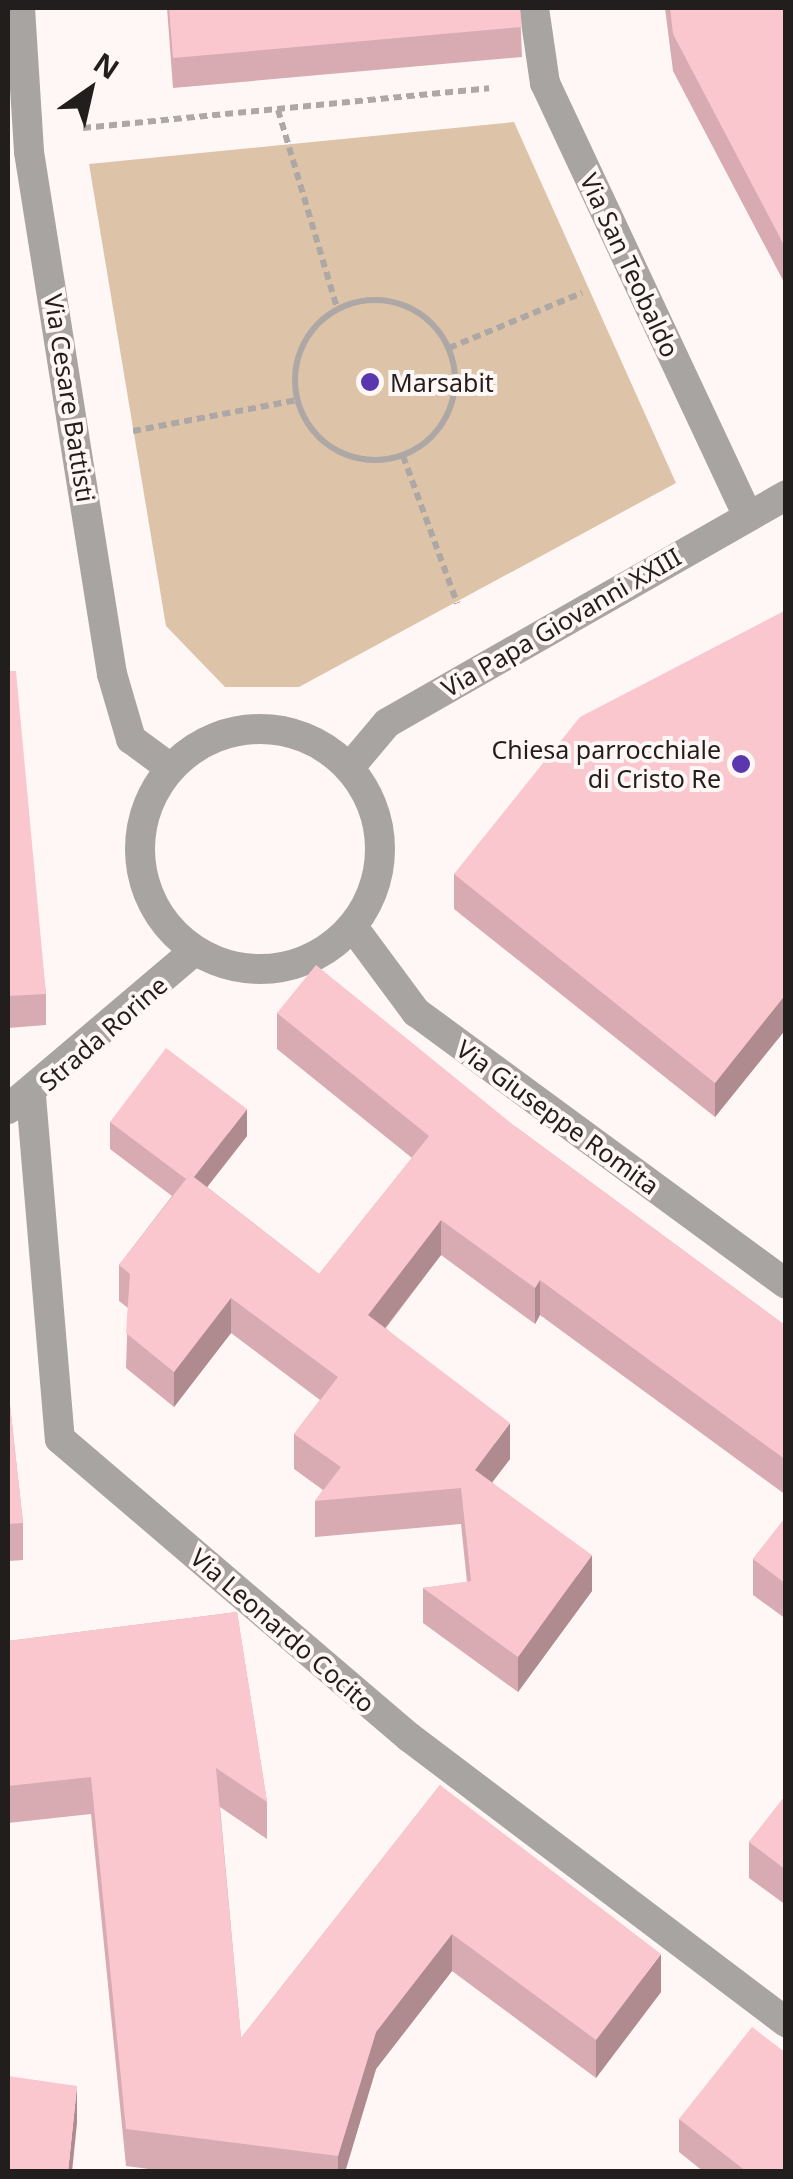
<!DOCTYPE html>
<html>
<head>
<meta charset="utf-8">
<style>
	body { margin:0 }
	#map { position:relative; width:793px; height:2179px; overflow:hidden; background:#fff7f6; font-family:"Noto Sans",sans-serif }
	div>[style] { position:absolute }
	.green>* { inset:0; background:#ddc4a8 }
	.path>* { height:6px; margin-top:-3px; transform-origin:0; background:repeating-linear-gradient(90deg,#ada7a6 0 8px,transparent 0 13px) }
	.path>.ring { margin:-3px; padding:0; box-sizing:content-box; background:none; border:6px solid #ada7a6; border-radius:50% }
	.street>* { height:30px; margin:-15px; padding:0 15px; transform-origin:15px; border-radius:15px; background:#a8a4a2 }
	.street>.ring { margin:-15px; padding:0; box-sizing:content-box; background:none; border:30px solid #a8a4a2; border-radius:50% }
	.wall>* { inset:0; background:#d7abb1 }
	.shaded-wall>* { inset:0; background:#af8b90 }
	.building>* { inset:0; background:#fac7ce }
	.dots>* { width:28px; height:28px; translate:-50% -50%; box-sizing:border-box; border:5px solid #fff7f6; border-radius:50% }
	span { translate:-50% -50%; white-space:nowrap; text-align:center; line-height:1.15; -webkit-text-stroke:8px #fff7f6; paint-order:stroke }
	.street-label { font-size:25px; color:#221e1d }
	.poi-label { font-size:25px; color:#221e1d }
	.left { translate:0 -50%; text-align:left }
	.right { translate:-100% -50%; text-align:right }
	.frame { position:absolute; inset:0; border:10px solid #221e1d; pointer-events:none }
	.north { position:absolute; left:40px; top:40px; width:100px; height:100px; -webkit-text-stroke:8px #fff7f6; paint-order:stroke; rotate:34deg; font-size:28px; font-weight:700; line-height:40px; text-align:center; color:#221e1d }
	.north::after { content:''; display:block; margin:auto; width:35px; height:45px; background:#221e1d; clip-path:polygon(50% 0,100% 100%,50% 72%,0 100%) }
</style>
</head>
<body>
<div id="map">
	<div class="green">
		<div style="clip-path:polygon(514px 122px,676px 483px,299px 687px,225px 687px,166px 626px,89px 164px)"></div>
	</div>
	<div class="path">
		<div style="left:278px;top:110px;width:207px;rotate:73.4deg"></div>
		<div style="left:83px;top:128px;width:408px;rotate:-5.6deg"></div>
		<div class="ring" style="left:295px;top:300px;width:154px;height:154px"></div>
		<div style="left:449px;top:348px;width:144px;rotate:-22.5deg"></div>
		<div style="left:133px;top:431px;width:167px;rotate:-10.7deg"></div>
		<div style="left:403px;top:456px;width:157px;rotate:69.8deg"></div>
	</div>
	<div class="street">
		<div style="left:20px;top:8px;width:144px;rotate:86.4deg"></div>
		<div style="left:29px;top:152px;width:529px;rotate:80.97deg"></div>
		<div style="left:112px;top:674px;width:68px;rotate:73.7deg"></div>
		<div style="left:131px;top:739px;width:47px;rotate:36.4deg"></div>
		<div style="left:534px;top:8px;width:76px;rotate:81.7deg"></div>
		<div style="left:545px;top:83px;width:478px;rotate:64.9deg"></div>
		<div class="ring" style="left:140px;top:729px;width:210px;height:210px"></div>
		<div style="left:350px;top:767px;width:57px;rotate:-49.9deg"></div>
		<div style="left:387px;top:723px;width:460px;rotate:-29.7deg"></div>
		<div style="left:353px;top:927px;width:106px;rotate:53.5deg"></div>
		<div style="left:416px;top:1012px;width:459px;rotate:36.3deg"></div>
		<div style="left:31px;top:1096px;width:344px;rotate:85.2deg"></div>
		<div style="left:60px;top:1439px;width:459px;rotate:40.5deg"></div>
		<div style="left:409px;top:1737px;width:473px;rotate:37.1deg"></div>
		<div style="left:8px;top:1109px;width:244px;rotate:-40.3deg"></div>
	</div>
	<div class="wall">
		<div style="clip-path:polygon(167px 8px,520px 8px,522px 57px,173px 88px)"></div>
		<div style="clip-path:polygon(665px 8px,786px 8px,786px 286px,673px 71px)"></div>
		<div style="clip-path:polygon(786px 610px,786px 1029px,715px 1117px,454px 909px,454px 874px)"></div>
		<div style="clip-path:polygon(8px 671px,46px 994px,46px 1025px,8px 1028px)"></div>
		<div style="clip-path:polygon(277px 1013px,516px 1127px,786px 1326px,786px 1495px,540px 1315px,535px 1324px,441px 1255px,386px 1328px,510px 1459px,492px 1482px,592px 1591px,518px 1692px,423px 1623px,423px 1588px,467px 1582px,461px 1524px,315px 1537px,315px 1501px,323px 1490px,294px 1469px,294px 1434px,320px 1400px,231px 1333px,174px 1407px,126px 1368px,128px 1308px,119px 1301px,119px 1265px,172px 1196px,110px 1149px,110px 1122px,247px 1136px,207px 1187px,319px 1274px,412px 1158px,277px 1049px)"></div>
		<div style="clip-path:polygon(8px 1387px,23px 1523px,23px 1560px,8px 1561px)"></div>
		<div style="clip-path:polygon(786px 1517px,786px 1619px,753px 1595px,753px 1559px)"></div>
		<div style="clip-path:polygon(237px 1612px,267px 1802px,267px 1839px,220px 1807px,241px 2038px,440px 1785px,661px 1992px,596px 2078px,452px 1971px,376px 2069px,345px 2172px,171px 2172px,126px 2166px,91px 1814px,8px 1823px,8px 1641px)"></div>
		<div style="clip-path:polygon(786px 1795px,786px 1905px,749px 1878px,749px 1842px)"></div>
		<div style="clip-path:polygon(679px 2119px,786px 2172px,704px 2172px,679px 2152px)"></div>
	</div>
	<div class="shaded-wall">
		<div style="clip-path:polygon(786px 994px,786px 1029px,715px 1117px,715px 1083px)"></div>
		<div style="clip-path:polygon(247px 1109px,247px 1136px,190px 1209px,190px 1182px)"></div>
		<div style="clip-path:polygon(441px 1220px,441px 1255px,368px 1350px,368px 1315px)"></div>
		<div style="clip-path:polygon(540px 1280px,540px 1315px,535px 1324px,535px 1288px)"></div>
		<div style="clip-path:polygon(231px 1298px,231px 1333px,174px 1407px,174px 1372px)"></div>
		<div style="clip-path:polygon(510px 1423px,510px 1459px,475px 1505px,475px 1470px)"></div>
		<div style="clip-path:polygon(592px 1555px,592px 1591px,518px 1692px,518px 1657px)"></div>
		<div style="clip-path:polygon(452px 1934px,452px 1971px,376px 2069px,345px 2172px,338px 2172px,338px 2156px,376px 2032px)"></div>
		<div style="clip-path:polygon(661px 1954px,661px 1992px,596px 2078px,596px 2040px)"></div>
		<div style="clip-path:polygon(77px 2086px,77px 2123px,72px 2172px,68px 2172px)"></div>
	</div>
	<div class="building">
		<div style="clip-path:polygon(169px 8px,520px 8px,522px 27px,173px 58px)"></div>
		<div style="clip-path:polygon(670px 8px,786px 8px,786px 249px,673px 34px)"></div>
		<div style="clip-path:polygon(786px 610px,786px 994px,715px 1083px,454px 874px,580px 717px)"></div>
		<div style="clip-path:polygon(8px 671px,16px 671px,46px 994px,8px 996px)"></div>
		<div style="clip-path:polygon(316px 965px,516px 1127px,786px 1326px,786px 1460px,540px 1280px,535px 1288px,441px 1220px,368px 1315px,510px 1423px,475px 1470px,592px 1555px,518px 1657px,423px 1588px,471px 1581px,461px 1488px,315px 1501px,341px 1467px,294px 1434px,338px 1377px,231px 1298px,174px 1372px,126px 1333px,130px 1274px,119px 1265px,190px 1174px,319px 1274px,429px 1136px,277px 1013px)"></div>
		<div style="clip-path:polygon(166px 1048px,247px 1109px,194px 1177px,190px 1174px,186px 1179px,110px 1122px)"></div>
		<div style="clip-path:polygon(8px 1387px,23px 1523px,8px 1524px)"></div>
		<div style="clip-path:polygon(786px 1517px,786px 1584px,753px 1559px)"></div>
		<div style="clip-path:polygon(237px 1612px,267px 1802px,216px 1768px,241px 2038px,440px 1785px,661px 1954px,596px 2040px,452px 1934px,376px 2032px,338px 2156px,126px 2129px,91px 1777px,8px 1786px,8px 1641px)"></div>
		<div style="clip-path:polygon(786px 1795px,786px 1870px,749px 1842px)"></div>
		<div style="clip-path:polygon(752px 2027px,786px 2053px,786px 2172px,747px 2172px,679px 2119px)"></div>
		<div style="clip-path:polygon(8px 2076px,77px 2086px,68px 2172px,8px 2172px)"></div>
	</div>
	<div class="dots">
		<div style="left:370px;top:382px;background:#5a37af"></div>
		<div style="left:741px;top:764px;background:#5a37af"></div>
	</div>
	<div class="street-label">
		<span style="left:630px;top:265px;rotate:65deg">Via San Teobaldo</span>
		<span style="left:70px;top:398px;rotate:81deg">Via Cesare Battisti</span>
		<span style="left:561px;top:622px;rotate:-30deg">Via Papa Giovanni XXIII</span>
		<span style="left:103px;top:1033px;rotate:-41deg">Strada Rorine</span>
		<span style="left:558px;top:1117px;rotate:36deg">Via Giuseppe Romita</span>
		<span style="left:283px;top:1630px;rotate:41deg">Via Leonardo Cocito</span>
	</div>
	<div class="poi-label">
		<span class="left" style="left:390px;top:382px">Marsabit</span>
		<span class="right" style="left:721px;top:764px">Chiesa parrocchiale<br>di Cristo Re</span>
	</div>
	<div class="frame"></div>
	<div class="north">N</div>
</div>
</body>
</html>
